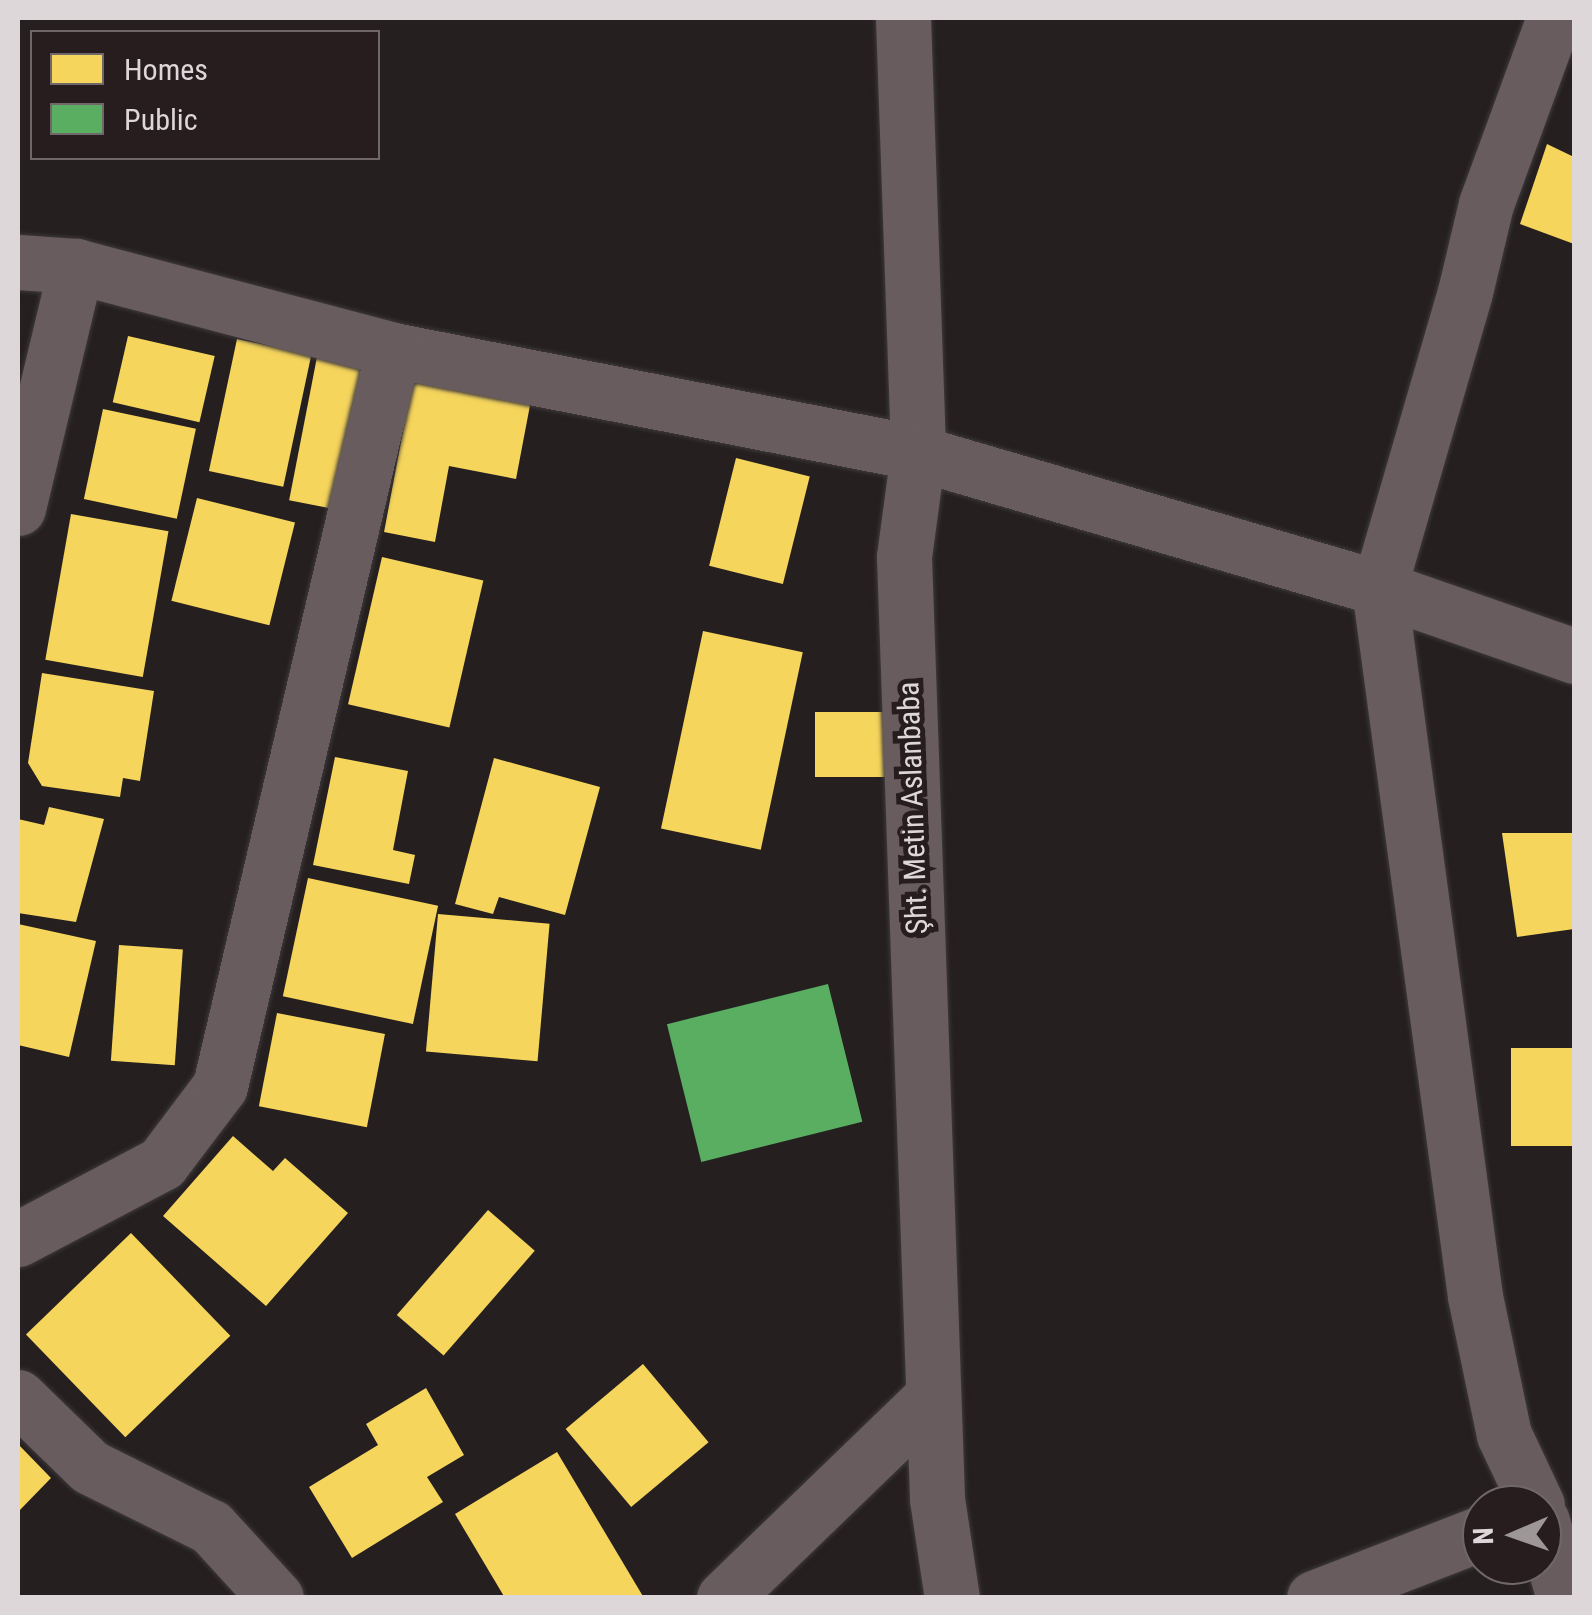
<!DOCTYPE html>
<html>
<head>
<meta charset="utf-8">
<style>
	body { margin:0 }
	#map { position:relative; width:1592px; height:1615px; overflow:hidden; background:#251f20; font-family:"Roboto Condensed",sans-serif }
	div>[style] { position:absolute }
	.homes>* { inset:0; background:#f6d55c; transform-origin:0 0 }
	.public>* { inset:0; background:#5aae61; transform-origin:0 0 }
	.roads { filter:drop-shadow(0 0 2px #3e3a3b) drop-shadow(0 0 2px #3e3a3b) }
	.street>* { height:55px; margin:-27.5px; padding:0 27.5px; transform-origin:27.5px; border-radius:27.5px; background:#685c5f }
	span { translate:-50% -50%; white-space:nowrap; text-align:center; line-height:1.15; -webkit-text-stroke:10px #271d1f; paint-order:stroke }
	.street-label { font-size:30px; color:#ded7d9 }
	.frame { position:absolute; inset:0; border:20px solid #ded7d9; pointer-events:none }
	.legend { position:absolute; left:30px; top:30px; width:350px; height:130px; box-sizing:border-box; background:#271d1f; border:2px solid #706769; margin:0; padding:12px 18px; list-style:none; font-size:30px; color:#ded7d9 }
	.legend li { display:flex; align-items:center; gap:20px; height:50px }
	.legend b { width:50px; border:2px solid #706769 }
	.north { position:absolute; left:1462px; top:1485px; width:100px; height:100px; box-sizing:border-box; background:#271d1f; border:2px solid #706769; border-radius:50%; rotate:268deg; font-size:28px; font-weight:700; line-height:40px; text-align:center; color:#ded7d9 }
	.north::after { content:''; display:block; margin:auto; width:35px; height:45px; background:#9d9798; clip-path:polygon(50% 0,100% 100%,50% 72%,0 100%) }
</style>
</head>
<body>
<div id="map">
	<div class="homes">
		<div style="clip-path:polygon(1547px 144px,1574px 157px,1574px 244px,1520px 224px)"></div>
		<div style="left:128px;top:336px;width:89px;height:68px;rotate:13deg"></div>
		<div style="left:237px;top:339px;width:76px;height:135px;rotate:12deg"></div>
		<div style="left:317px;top:357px;width:53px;height:146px;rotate:11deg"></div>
		<div style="clip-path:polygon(413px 378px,531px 400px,516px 479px,449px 466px,435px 542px,384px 532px)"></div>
		<div style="left:103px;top:409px;width:95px;height:92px;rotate:12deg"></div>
		<div style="left:736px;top:458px;width:76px;height:111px;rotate:14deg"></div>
		<div style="left:197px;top:498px;width:101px;height:106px;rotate:14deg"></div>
		<div style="left:71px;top:514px;width:99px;height:148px;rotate:10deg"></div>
		<div style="left:382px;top:557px;width:104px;height:151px;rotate:13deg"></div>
		<div style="left:703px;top:631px;width:102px;height:202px;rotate:12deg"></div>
		<div style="clip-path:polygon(42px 673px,154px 691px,140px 781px,123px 778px,120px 797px,42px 786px,28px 763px)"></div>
		<div style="left:885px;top:712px;width:65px;height:70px;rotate:90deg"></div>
		<div style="clip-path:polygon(335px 757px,408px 771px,393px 850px,415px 855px,409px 884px,313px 865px)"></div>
		<div style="clip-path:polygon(494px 758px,600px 787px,565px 915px,499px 897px,493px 914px,455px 904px)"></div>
		<div style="clip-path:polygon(49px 807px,104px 819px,76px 922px,18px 913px,18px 819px,44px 825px)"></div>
		<div style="clip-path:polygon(1502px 833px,1574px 833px,1574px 929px,1517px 937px)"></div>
		<div style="left:308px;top:878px;width:133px;height:121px;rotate:12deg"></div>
		<div style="left:438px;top:914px;width:112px;height:138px;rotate:5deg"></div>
		<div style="clip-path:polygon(18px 924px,96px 941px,69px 1057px,18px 1045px)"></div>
		<div style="left:119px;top:945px;width:64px;height:116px;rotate:4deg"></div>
		<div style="left:277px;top:1013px;width:110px;height:95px;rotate:11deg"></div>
		<div style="left:1574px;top:1048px;width:98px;height:63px;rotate:90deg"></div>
		<div style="clip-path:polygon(233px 1136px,273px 1171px,285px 1158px,348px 1213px,266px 1306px,163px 1216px)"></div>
		<div style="left:488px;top:1210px;width:62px;height:139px;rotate:41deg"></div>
		<div style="left:131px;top:1233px;width:143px;height:146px;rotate:46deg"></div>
		<div style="left:643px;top:1364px;width:102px;height:101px;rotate:50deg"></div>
		<div style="clip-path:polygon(426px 1388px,464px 1455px,427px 1477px,443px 1502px,352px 1558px,309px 1487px,378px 1445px,366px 1424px)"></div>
		<div style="clip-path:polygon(18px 1444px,51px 1478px,18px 1512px)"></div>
		<div style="clip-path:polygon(557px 1452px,644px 1598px,505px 1598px,455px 1514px)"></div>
	</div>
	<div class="public">
		<div style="left:828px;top:984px;width:142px;height:166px;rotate:76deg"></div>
	</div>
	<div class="roads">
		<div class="street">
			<div style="left:903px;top:18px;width:435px;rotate:88deg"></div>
			<div style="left:918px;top:453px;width:105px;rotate:97.7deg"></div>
			<div style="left:904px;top:557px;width:943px;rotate:87.99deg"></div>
			<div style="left:937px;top:1499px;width:100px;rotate:81.4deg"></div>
			<div style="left:18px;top:262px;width:58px;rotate:3.9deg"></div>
			<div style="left:76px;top:266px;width:328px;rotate:14.8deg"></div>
			<div style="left:393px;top:350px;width:535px;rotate:11.1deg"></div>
			<div style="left:918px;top:453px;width:480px;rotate:16.3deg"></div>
			<div style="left:1379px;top:588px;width:207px;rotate:19.2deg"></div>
			<div style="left:18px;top:508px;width:249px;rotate:-76.5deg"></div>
			<div style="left:18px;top:1239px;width:163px;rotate:-27.8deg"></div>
			<div style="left:162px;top:1163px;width:96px;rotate:-53deg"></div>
			<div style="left:220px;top:1086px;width:756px;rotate:-76.77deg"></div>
			<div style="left:18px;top:1397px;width:100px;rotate:44.2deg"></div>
			<div style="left:90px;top:1467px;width:135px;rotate:26.4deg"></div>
			<div style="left:211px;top:1527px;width:96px;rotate:47.5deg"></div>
			<div style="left:1537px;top:1505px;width:77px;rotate:-115.2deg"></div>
			<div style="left:1504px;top:1435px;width:142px;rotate:-101.8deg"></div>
			<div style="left:1475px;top:1296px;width:714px;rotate:-97.72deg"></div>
			<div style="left:1379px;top:588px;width:308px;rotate:-73.8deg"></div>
			<div style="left:1465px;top:292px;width:90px;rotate:-76.6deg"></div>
			<div style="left:1486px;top:204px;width:198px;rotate:-69.9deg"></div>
			<div style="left:1542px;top:1521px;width:80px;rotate:74.1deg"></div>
			<div style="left:724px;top:1598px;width:291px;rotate:-44deg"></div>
			<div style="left:1314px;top:1598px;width:180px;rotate:-21.2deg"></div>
		</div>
	</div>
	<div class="street-label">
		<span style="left:913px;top:808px;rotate:-92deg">Şht. Metin Aslanbaba</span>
	</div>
	<div class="frame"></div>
	<ul class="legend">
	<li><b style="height:28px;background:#f6d55c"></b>Homes</li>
	<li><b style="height:28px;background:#5aae61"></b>Public</li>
	</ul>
	<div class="north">N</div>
</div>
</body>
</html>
